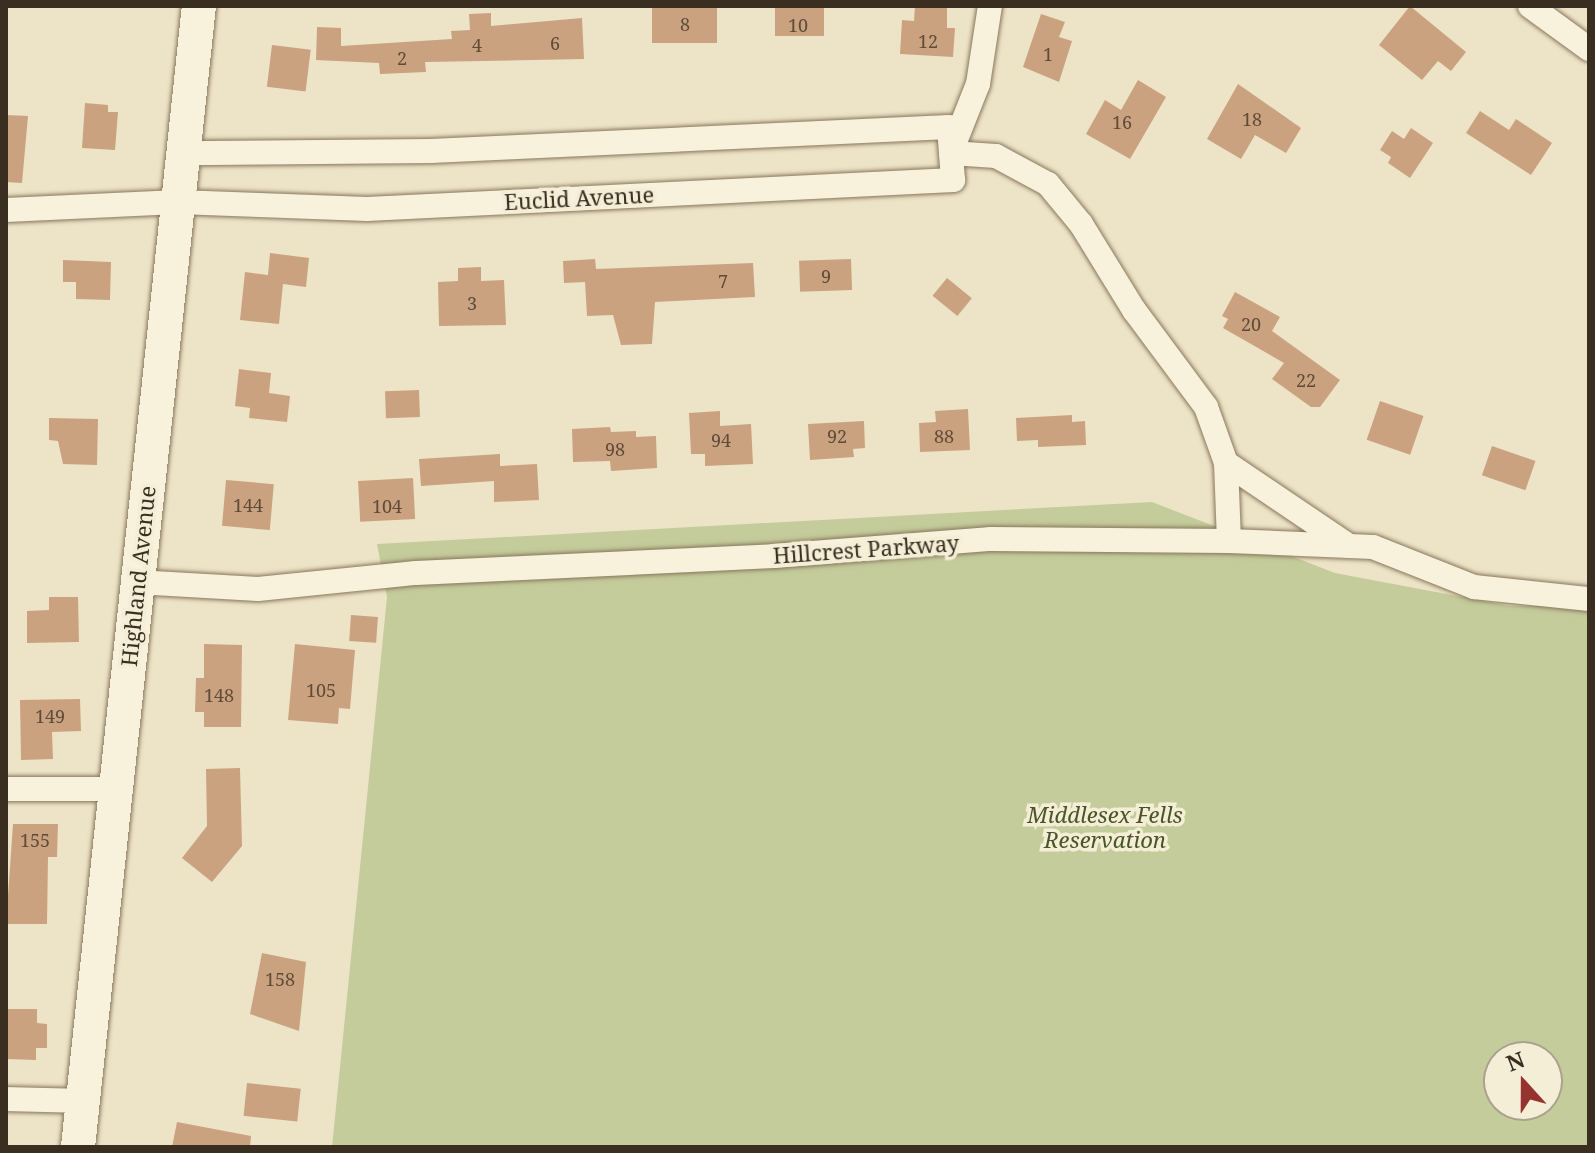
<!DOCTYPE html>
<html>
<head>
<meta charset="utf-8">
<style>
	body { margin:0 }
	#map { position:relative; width:1595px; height:1153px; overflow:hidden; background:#ede4c7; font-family:"Noto Serif",serif }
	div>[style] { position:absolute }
	.green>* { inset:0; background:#c4cc9b }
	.building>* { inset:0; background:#caa27f; transform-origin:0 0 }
	.roads { filter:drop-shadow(0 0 2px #89775d) drop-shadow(0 0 2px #89775d) }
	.street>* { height:24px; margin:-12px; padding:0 12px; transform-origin:12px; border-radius:12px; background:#f8f1db }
	.secondary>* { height:34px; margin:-17px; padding:0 17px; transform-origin:17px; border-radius:17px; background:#f8f1db }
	span { translate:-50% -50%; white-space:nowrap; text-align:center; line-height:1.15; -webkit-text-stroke:7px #f5eed7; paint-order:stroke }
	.number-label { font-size:18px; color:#5e4b38 }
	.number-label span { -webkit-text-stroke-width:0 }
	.street-label { font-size:22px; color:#3a2e20 }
	.park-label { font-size:22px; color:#485527; font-style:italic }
	.frame { position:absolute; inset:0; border:8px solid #3a2e20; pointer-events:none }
	.north { position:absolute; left:1483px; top:1041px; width:80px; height:80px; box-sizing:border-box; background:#f5eed7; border:2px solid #aaa18e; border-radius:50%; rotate:339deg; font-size:22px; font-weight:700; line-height:32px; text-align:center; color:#3a2e20 }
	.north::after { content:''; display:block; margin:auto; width:28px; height:36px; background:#96332f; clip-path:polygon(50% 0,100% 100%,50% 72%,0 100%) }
</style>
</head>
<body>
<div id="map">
	<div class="green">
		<div style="clip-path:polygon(evenodd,1152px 502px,1335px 573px,1510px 606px,1589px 606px,1589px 1147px,332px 1147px,387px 597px,377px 544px,1152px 502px,1499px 1057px,1547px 1057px,1547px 1105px,1499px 1105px,1499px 1057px)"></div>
	</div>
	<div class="building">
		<div style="left:652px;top:6px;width:65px;height:37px"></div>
		<div style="left:775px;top:6px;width:49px;height:30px"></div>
		<div style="clip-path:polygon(915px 6px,947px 6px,947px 28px,955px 28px,953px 57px,900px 54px,902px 20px,914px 21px)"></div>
		<div style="clip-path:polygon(1410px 6px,1466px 52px,1451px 71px,1438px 61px,1422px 80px,1379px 45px)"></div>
		<div style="clip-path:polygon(491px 13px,491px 26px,582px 18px,584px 59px,425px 62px,426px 72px,380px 74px,379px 63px,316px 60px,317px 27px,341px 28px,341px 46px,452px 39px,451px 31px,470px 30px,469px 14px)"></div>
		<div style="clip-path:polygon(1041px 14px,1065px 22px,1059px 37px,1072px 41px,1059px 82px,1023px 67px)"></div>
		<div style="left:272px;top:45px;width:39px;height:42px;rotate:7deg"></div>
		<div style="clip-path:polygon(1138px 80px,1166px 97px,1130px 159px,1086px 134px,1105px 100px,1121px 110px)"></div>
		<div style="clip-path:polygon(1238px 84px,1301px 128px,1286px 153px,1255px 135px,1241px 159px,1207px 139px)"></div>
		<div style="clip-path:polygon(85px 103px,108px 105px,108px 112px,118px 112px,115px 150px,82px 148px)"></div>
		<div style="clip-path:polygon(1480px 111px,1509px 130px,1516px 119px,1552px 143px,1531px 175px,1466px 133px)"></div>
		<div style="clip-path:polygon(6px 115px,28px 116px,22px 183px,6px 182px)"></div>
		<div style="clip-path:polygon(1411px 128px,1433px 143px,1410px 178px,1388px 163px,1391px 157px,1380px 150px,1392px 131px,1404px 139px)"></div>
		<div style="clip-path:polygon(270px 253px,309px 258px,306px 287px,283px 284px,279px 324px,240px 320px,245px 272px,268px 275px)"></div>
		<div style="clip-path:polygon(595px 259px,596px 269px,753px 263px,755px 297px,655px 302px,652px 344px,621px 345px,613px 315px,587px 316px,585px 282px,564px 283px,563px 261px)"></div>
		<div style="left:851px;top:259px;width:31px;height:52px;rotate:88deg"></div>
		<div style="clip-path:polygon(63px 260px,111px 262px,110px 300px,76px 299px,76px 282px,63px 282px)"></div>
		<div style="clip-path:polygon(481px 267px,481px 281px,504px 280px,506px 325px,439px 326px,438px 282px,458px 281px,458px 268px)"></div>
		<div style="left:947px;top:278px;width:32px;height:23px;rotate:39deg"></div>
		<div style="clip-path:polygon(1235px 292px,1280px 317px,1272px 331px,1340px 380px,1320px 407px,1311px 407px,1272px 379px,1284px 363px,1223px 328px,1228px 319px,1222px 316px)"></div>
		<div style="clip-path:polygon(239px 369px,271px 373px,269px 393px,290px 396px,287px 422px,249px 418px,250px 408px,235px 406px)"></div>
		<div style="left:419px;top:390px;width:27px;height:34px;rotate:88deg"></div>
		<div style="left:1380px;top:401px;width:46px;height:41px;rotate:19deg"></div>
		<div style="clip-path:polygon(968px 409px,970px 450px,920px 452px,919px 423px,936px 422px,935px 411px)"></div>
		<div style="clip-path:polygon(720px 411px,720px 426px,751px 424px,753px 464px,705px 466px,705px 454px,691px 454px,689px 413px)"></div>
		<div style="clip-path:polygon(1072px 415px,1072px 422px,1085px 421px,1086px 445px,1038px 447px,1038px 440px,1017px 441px,1016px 418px)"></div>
		<div style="clip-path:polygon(49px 418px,98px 419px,97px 465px,63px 464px,58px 441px,49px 440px)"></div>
		<div style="clip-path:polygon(864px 421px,865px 448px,853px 449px,854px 457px,810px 460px,808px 424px)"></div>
		<div style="clip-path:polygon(610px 427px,611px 432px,636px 431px,636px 437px,656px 436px,657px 468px,611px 471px,610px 461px,573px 462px,572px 429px)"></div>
		<div style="left:1492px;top:446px;width:46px;height:31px;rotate:19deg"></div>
		<div style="clip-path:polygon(500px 454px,500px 466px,537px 464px,539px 500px,494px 502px,494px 481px,421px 486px,419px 459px)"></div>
		<div style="left:413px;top:478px;width:41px;height:55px;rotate:87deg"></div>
		<div style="left:226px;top:480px;width:48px;height:46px;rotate:5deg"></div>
		<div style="clip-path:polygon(49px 597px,78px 597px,79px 642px,27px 643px,27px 611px,49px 610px)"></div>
		<div style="left:351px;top:615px;width:27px;height:26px;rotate:4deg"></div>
		<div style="clip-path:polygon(204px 644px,242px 645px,241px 727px,204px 727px,204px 712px,195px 712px,196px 678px,204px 678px)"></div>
		<div style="clip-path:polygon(295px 644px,355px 650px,350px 709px,339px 708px,338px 724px,288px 720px)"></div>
		<div style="clip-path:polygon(80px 699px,81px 731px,52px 732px,53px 759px,21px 760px,20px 700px)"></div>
		<div style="clip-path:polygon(240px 768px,242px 846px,212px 882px,182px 858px,207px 826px,206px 769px)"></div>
		<div style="clip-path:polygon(13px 824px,58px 824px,57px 857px,48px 857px,47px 924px,6px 924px)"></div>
		<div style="clip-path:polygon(262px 953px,306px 962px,299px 1031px,250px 1014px)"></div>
		<div style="clip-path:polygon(6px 1009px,37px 1009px,37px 1023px,47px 1024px,47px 1048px,36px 1048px,36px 1060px,6px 1059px)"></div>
		<div style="left:247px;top:1083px;width:54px;height:33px;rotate:6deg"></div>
		<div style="clip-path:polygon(177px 1122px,251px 1136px,250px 1147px,172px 1147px)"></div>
	</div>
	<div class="roads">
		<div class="street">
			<div style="left:1530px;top:6px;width:73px;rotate:36.1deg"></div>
			<div style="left:953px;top:147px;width:68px;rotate:-68.4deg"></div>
			<div style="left:978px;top:84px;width:79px;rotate:-81.3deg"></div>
			<div style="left:951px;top:153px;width:45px;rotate:3.8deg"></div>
			<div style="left:996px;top:156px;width:59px;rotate:28.3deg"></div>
			<div style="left:1048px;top:184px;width:52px;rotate:50.5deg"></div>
			<div style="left:1081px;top:224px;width:101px;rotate:58.4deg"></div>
			<div style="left:1134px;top:310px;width:121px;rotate:53.4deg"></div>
			<div style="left:1206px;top:407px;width:59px;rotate:70.3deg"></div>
			<div style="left:1226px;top:463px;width:78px;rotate:87.8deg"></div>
			<div style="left:6px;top:210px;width:172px;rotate:-2.7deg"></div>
			<div style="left:178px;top:202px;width:189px;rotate:2.1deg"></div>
			<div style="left:367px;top:209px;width:587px;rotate:-2.83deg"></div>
			<div style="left:953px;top:180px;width:53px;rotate:-94.3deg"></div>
			<div style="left:949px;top:127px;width:519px;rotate:177.35deg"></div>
			<div style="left:431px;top:151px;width:249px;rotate:179.5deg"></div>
			<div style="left:1226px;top:463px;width:148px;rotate:34deg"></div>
			<div style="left:136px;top:582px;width:122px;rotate:3.3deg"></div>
			<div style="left:258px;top:589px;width:159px;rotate:-5.8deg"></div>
			<div style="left:416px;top:573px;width:358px;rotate:-2.7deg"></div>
			<div style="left:774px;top:556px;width:218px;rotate:-4.5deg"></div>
			<div style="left:991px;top:539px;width:238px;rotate:0.5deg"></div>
			<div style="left:1229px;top:541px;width:144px;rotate:2.4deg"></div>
			<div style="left:1373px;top:547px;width:109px;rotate:21.6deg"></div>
			<div style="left:1474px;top:587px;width:116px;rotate:6deg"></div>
			<div style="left:6px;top:789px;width:112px"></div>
			<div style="left:6px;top:1099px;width:78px;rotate:1.5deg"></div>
		</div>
		<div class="secondary">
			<div style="left:78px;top:1147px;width:1147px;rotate:-83.95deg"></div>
		</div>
	</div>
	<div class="number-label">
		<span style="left:685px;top:24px">8</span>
		<span style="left:798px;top:25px">10</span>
		<span style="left:928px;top:41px">12</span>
		<span style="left:555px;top:43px">6</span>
		<span style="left:477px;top:45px">4</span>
		<span style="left:1048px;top:54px">1</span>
		<span style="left:402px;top:58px">2</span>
		<span style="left:1252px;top:119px">18</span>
		<span style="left:1122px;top:122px">16</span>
		<span style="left:826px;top:276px">9</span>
		<span style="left:723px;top:281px">7</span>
		<span style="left:472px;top:303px">3</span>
		<span style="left:1251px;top:324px">20</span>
		<span style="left:1306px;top:380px">22</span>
		<span style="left:837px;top:436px">92</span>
		<span style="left:944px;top:436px">88</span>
		<span style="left:721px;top:440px">94</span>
		<span style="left:615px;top:449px">98</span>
		<span style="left:248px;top:505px">144</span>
		<span style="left:387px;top:506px">104</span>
		<span style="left:321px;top:690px">105</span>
		<span style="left:219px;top:695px">148</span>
		<span style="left:50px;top:716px">149</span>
		<span style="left:35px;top:840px">155</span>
		<span style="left:280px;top:979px">158</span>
	</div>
	<div class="street-label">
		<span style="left:579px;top:198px;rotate:-3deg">Euclid Avenue</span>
		<span style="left:866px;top:549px;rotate:-4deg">Hillcrest Parkway</span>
		<span style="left:138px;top:576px;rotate:-84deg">Highland Avenue</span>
	</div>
	<div class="park-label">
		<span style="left:1105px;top:827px">Middlesex Fells<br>Reservation</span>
	</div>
	<div class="frame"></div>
	<div class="north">N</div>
</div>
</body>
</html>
